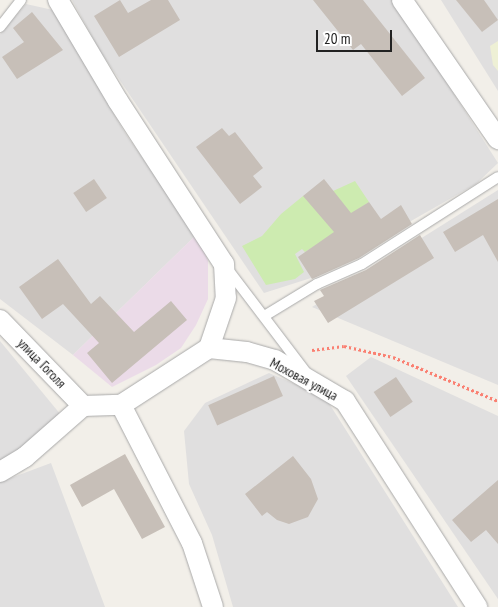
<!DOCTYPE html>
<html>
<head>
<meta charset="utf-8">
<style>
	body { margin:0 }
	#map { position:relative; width:498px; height:607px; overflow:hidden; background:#f2efe9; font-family:"PT Sans Narrow",sans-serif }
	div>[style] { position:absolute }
	.residential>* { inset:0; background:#e0dfdf }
	.industrial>* { inset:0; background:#ebdbe8 }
	.farmland>* { inset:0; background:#eef0d5 }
	.grass>* { inset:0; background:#cdebb0 }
	.building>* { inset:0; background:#c7bfb8; transform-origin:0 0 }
	.path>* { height:3px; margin-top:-1.5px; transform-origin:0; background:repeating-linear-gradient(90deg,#fa8072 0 2.5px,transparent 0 5px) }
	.roads { filter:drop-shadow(0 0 1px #a9a9a9) drop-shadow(0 0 1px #a9a9a9) }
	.lane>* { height:10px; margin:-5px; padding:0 5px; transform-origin:5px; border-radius:5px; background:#fff }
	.street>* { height:20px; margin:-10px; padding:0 10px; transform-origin:10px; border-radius:10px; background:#fff }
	span { translate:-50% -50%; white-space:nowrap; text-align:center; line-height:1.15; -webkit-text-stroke:4px #fff; paint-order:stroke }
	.street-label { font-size:14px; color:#222 }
	.scale { position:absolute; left:316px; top:30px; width:76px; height:22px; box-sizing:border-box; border:2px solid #222; border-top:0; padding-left:6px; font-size:15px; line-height:18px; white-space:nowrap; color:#222; -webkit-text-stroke:4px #fff; paint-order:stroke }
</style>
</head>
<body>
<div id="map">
	<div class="residential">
		<div style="clip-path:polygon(72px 0,394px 0,498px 163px,476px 184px,311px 278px,264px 293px,100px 51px)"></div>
		<div style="clip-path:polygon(441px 0,498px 0,498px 91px)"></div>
		<div style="clip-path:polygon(26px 4px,53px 10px,125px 133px,196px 235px,73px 355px,0 299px,0 34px)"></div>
		<div style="clip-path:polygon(498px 190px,498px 385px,312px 307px)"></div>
		<div style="clip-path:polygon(0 341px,61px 415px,14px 457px,0 463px)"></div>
		<div style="clip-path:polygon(371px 357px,498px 416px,498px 599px,346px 376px)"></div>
		<div style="clip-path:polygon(269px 373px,325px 397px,458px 607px,233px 607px,212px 535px,189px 484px,184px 431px,205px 403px)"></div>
		<div style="clip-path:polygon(51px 463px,105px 607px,0 607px,0 482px)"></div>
	</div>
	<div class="industrial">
		<div style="clip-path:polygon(196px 235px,208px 260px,208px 299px,196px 325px,181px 348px,156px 365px,112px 387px,73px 355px)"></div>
	</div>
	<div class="farmland">
		<div style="clip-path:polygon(498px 41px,498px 71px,493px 65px,490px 46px)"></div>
	</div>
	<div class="grass">
		<div style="clip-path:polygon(355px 181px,369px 202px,354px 212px,358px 219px,305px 252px,302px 249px,295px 254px,304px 272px,295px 279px,266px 285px,242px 246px,262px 236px,281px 214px,303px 196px,333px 191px)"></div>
	</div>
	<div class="building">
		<div style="clip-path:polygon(120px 0,128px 13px,151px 0,168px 0,180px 20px,119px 57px,94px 16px)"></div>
		<div style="clip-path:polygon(313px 0,363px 0,425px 78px,402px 96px,361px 44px,353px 50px)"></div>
		<div style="clip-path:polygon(456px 0,484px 0,498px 20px,482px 32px)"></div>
		<div style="clip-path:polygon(32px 12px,63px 50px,17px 79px,2px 57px,24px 42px,13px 28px)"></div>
		<div style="clip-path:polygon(222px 128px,229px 136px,235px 132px,263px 168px,253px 176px,262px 187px,240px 204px,196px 147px)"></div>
		<div style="left:94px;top:179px;width:23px;height:25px;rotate:56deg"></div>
		<div style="clip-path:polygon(324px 179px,351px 213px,369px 202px,381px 219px,401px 205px,412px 224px,359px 258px,312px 279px,298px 257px,334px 232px,303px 196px)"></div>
		<div style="clip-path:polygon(498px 199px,498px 262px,483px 235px,455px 252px,443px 232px)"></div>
		<div style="clip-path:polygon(420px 235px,434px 258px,328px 323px,314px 301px,324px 296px,320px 290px,366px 270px)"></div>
		<div style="clip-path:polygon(58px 259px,91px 304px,100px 296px,134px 332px,171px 301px,187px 320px,112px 383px,87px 353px,99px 343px,63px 304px,42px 319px,19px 287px)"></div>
		<div style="left:274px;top:376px;width:22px;height:72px;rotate:66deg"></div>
		<div style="left:396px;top:377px;width:30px;height:27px;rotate:56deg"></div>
		<div style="clip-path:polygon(125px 454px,165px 527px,142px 539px,114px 489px,82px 507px,70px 485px)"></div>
		<div style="clip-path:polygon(293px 456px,311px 479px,318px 499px,308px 517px,289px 524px,277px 520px,267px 512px,262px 516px,245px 494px)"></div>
		<div style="clip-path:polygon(498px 480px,498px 544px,486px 530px,471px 542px,452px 520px)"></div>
	</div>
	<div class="path">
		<div style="left:312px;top:350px;width:32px;rotate:-7deg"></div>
		<div style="left:344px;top:346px;width:50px;rotate:12.7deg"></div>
		<div style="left:393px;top:357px;width:114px;rotate:22.7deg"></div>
	</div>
	<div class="roads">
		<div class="lane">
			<div style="left:0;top:27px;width:34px;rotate:-52deg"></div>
			<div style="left:226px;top:267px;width:136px;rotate:52.8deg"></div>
			<div style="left:266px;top:315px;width:60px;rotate:-31.3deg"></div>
			<div style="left:317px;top:284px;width:49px;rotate:-24deg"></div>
			<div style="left:362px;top:264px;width:161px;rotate:-32.6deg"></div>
		</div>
		<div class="street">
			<div style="left:58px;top:0;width:117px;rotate:59.3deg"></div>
			<div style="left:118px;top:101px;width:194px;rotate:57deg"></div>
			<div style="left:224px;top:264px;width:34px;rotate:87deg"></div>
			<div style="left:226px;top:298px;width:53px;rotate:108.8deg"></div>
			<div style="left:402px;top:0;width:169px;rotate:55.4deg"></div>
			<div style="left:0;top:320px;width:120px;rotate:46deg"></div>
			<div style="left:209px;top:348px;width:38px;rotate:6deg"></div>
			<div style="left:247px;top:352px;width:29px;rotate:16deg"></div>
			<div style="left:275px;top:360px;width:81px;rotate:30.4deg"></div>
			<div style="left:345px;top:401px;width:245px;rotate:57.3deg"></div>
			<div style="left:121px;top:405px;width:155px;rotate:62.8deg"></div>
			<div style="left:192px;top:543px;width:67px;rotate:71.8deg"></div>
			<div style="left:0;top:472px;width:29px;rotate:-31deg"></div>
			<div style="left:25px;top:457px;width:77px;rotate:-41.3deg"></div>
			<div style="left:83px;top:406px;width:38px;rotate:-2deg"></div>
			<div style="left:121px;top:405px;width:105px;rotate:-32.9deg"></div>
		</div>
	</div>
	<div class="street-label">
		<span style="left:42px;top:363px;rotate:46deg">улица Гоголя</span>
		<span style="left:304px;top:379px;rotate:28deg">Моховая улица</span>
	</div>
	<div class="scale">20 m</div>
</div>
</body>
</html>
